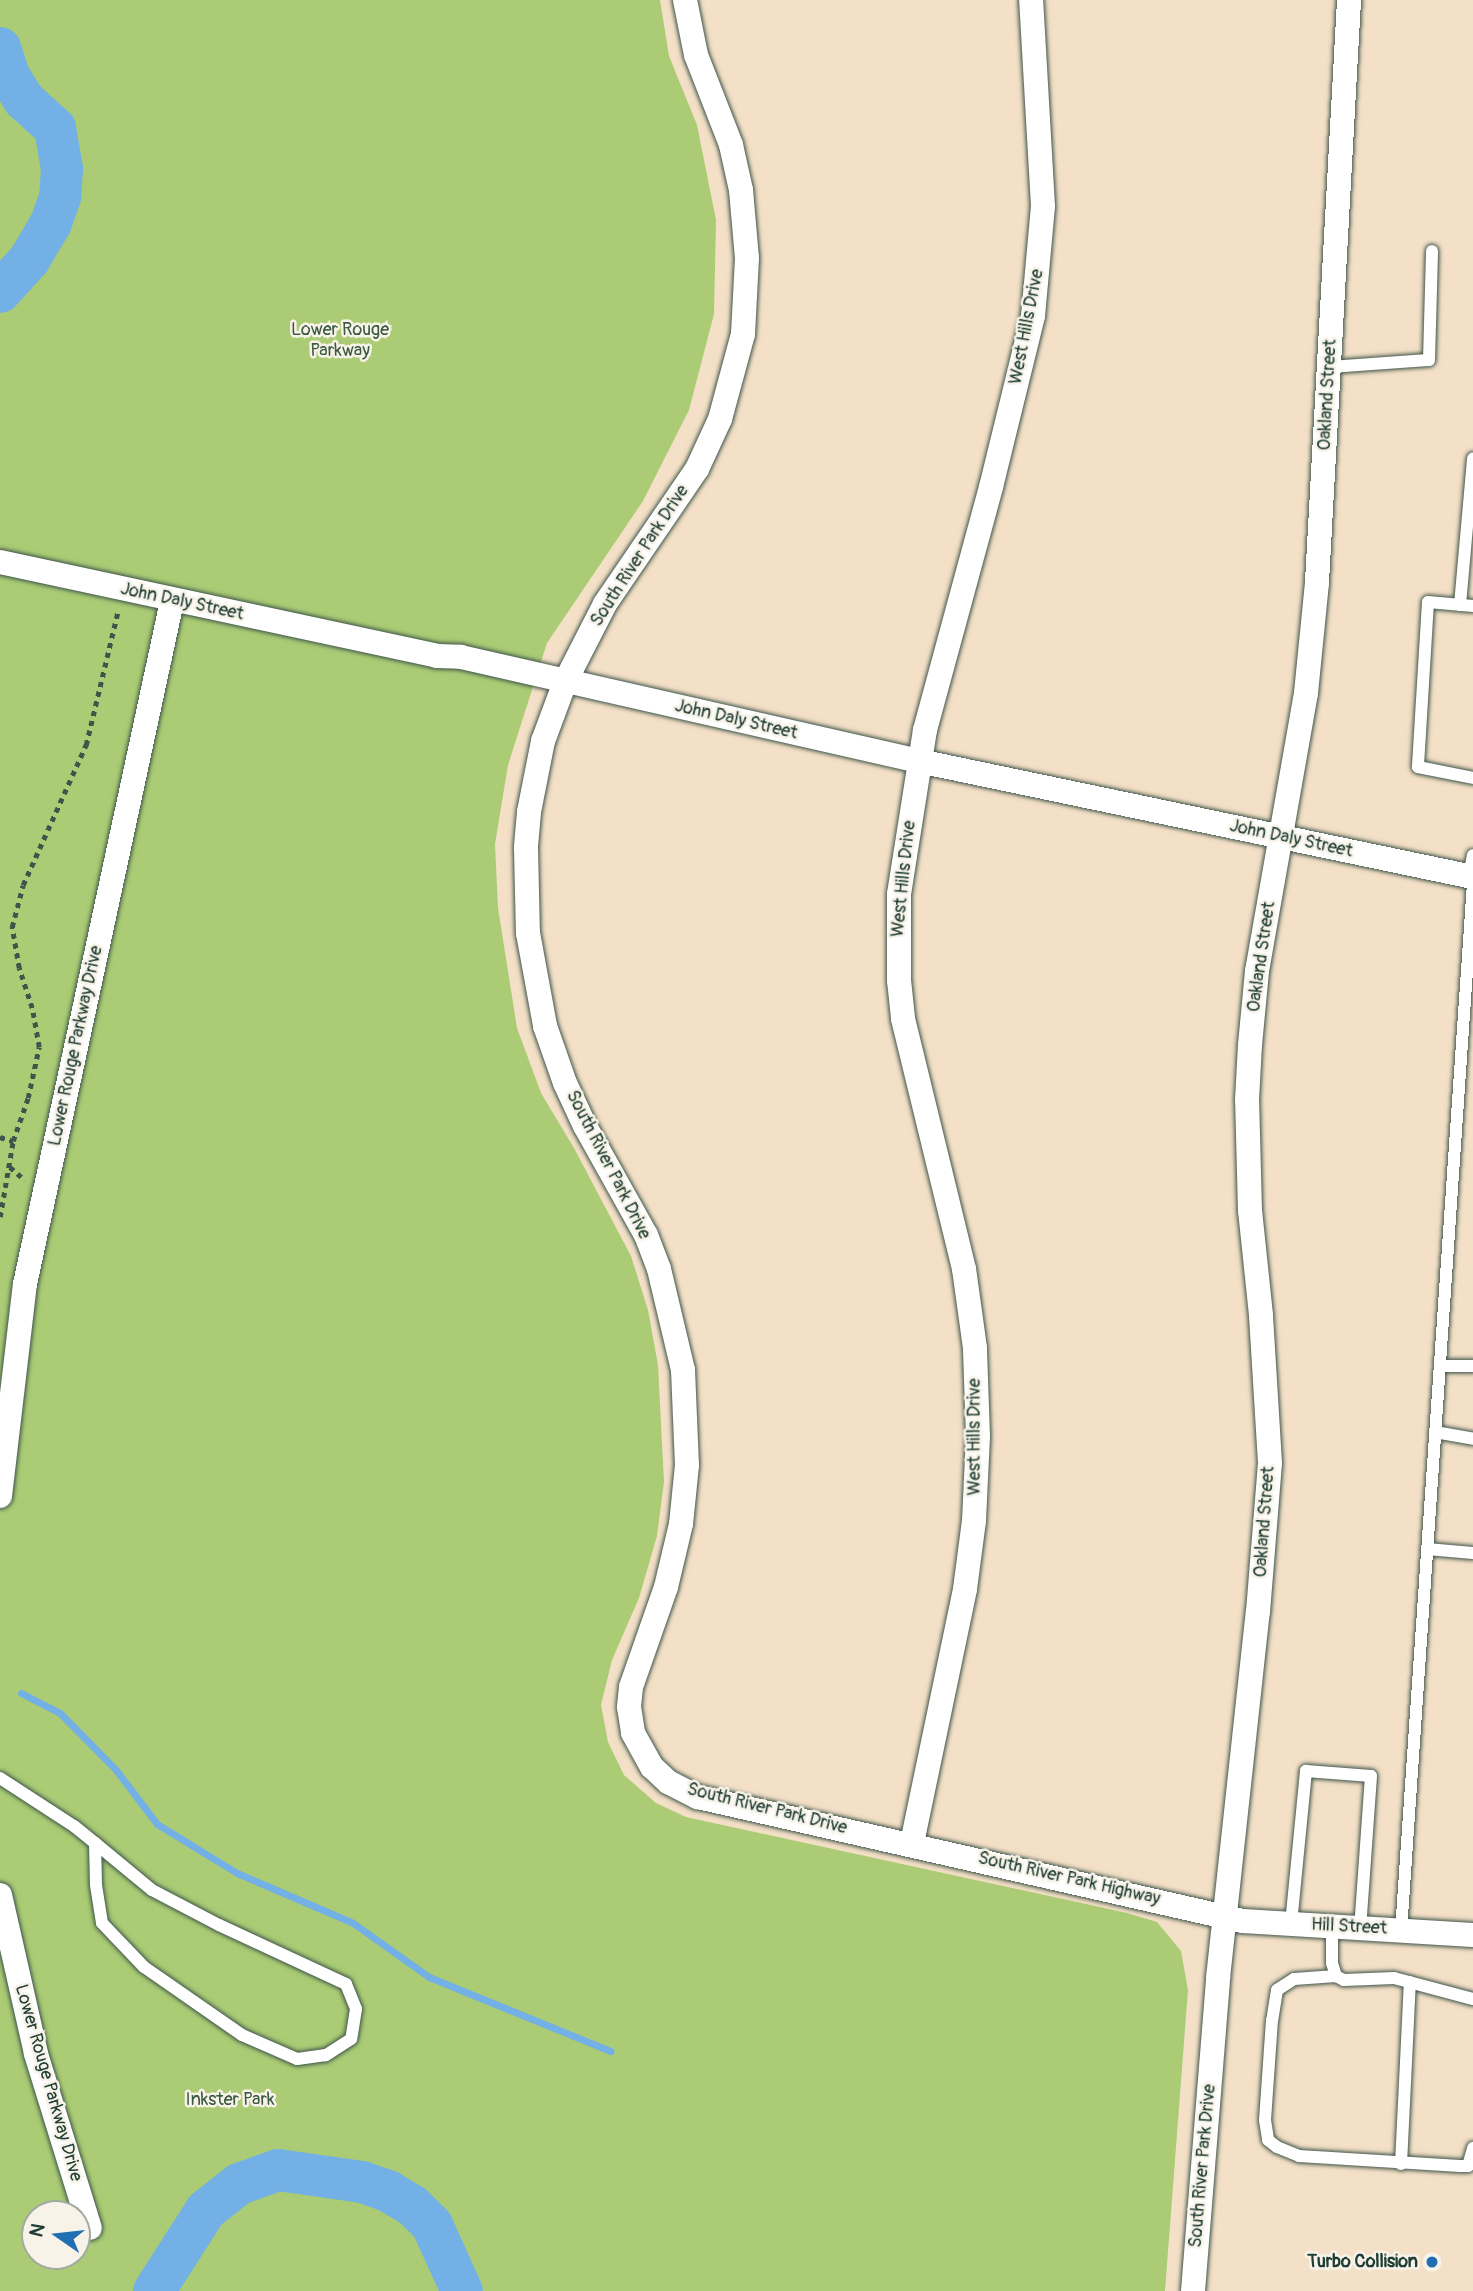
<!DOCTYPE html>
<html>
<head>
<meta charset="utf-8">
<style>
	body { margin:0 }
	#map { position:relative; width:1473px; height:2291px; overflow:hidden; background:#f4e0c7; font-family:Pangolin,sans-serif }
	div>[style] { position:absolute }
	.green>* { inset:0; background:#abcc75 }
	.stream>* { height:7px; margin:-3.5px; padding:0 3.5px; transform-origin:3.5px; border-radius:3.5px; background:#73b0e5 }
	.river>* { height:42px; margin:-21px; padding:0 21px; transform-origin:21px; border-radius:21px; background:#73b0e5 }
	.path>* { height:4.5px; margin-top:-2.25px; transform-origin:0; background:repeating-linear-gradient(90deg,#3f554a 0 5px,transparent 0 10px) }
	.roads { filter:drop-shadow(0 0 2px #3f554a) drop-shadow(0 0 2px #3f554a) }
	.service>* { height:12px; margin:-6px; padding:0 6px; transform-origin:6px; border-radius:6px; background:#fff }
	.minor>* { height:24px; margin:-12px; padding:0 12px; transform-origin:12px; border-radius:12px; background:#fff }
	.dots>* { width:19px; height:19px; translate:-50% -50%; box-sizing:border-box; border:4px solid #f7f3e8; border-radius:50% }
	span { translate:-50% -50%; white-space:nowrap; text-align:center; line-height:1.15; -webkit-text-stroke:5px #f7f3e8; paint-order:stroke }
	.street-label { font-size:18px; color:#1f3d34 }
	.park-label { font-size:18px; color:#3b5a41 }
	.poi-label { font-size:18px; color:#1f3d34; font-weight:700 }
	.right { translate:-100% -50%; text-align:right }
	.north { position:absolute; left:21px; top:2200px; width:70px; height:70px; box-sizing:border-box; background:#f7f3e8; border:2px solid #a1aaa0; border-radius:50%; rotate:284deg; font-size:19px; font-weight:700; line-height:28px; text-align:center; color:#1f3d34 }
	.north::after { content:''; display:block; margin:auto; width:24px; height:32px; background:#1f6fb2; clip-path:polygon(50% 0,100% 100%,50% 72%,0 100%) }
</style>
</head>
<body>
<div id="map">
	<div class="green">
		<div style="clip-path:polygon(evenodd,0 0,660px 0,669px 56px,697px 125px,716px 220px,714px 314px,689px 410px,643px 501px,547px 643px,508px 765px,495px 844px,498px 908px,517px 1028px,541px 1093px,574px 1148px,631px 1256px,648px 1310px,658px 1365px,664px 1482px,657px 1536px,639px 1598px,612px 1660px,601px 1705px,608px 1742px,624px 1775px,656px 1803px,686px 1817px,1127px 1913px,1157px 1922px,1181px 1951px,1188px 1990px,1165px 2291px,0 2291px,0 0,35px 2214px,77px 2214px,77px 2256px,35px 2256px,35px 2214px)"></div>
	</div>
	<div class="stream">
		<div style="left:21px;top:1693px;width:44px;rotate:27.1deg"></div>
		<div style="left:60px;top:1713px;width:80px;rotate:45.5deg"></div>
		<div style="left:116px;top:1770px;width:68px;rotate:52.8deg"></div>
		<div style="left:157px;top:1824px;width:94px;rotate:31.5deg"></div>
		<div style="left:237px;top:1873px;width:126px;rotate:23.3deg"></div>
		<div style="left:353px;top:1923px;width:93px;rotate:35.4deg"></div>
		<div style="left:429px;top:1977px;width:196px;rotate:22.2deg"></div>
	</div>
	<div class="river">
		<div style="left:0;top:48px;width:29px;rotate:72deg"></div>
		<div style="left:9px;top:76px;width:28px;rotate:58deg"></div>
		<div style="left:24px;top:100px;width:42px;rotate:42.1deg"></div>
		<div style="left:55px;top:128px;width:42px;rotate:80.3deg"></div>
		<div style="left:62px;top:169px;width:28px;rotate:94deg"></div>
		<div style="left:60px;top:197px;width:28px;rotate:109deg"></div>
		<div style="left:51px;top:223px;width:43px;rotate:120.7deg"></div>
		<div style="left:29px;top:260px;width:43px;rotate:132.2deg"></div>
		<div style="left:154px;top:2291px;width:96px;rotate:-57.3deg"></div>
		<div style="left:206px;top:2210px;width:42px;rotate:-38.2deg"></div>
		<div style="left:239px;top:2184px;width:41px;rotate:-19.7deg"></div>
		<div style="left:278px;top:2170px;width:85px;rotate:8.1deg"></div>
		<div style="left:362px;top:2182px;width:28px;rotate:19deg"></div>
		<div style="left:388px;top:2191px;width:29px;rotate:31deg"></div>
		<div style="left:413px;top:2206px;width:27px;rotate:45deg"></div>
		<div style="left:432px;top:2225px;width:72px;rotate:65.6deg"></div>
	</div>
	<div class="path">
		<div style="left:0;top:1137px;width:14px;rotate:17deg"></div>
		<div style="left:10px;top:1167px;width:20px;rotate:41deg"></div>
		<div style="left:0;top:1217px;width:77px;rotate:-80.3deg"></div>
		<div style="left:13px;top:1141px;width:46px;rotate:-70.8deg"></div>
		<div style="left:28px;top:1098px;width:52px;rotate:-77.8deg"></div>
		<div style="left:39px;top:1047px;width:40px;rotate:-100deg"></div>
		<div style="left:32px;top:1008px;width:42px;rotate:-108deg"></div>
		<div style="left:19px;top:968px;width:42px;rotate:-99.7deg"></div>
		<div style="left:12px;top:927px;width:43px;rotate:-75.3deg"></div>
		<div style="left:23px;top:885px;width:154px;rotate:-65.8deg"></div>
		<div style="left:86px;top:745px;width:138px;rotate:-76.6deg"></div>
	</div>
	<div class="roads">
		<div class="service">
			<div style="left:1329px;top:367px;width:100px;rotate:-4deg"></div>
			<div style="left:1429px;top:360px;width:109px;rotate:-88.4deg"></div>
			<div style="left:1460px;top:605px;width:147px;rotate:-84.9deg"></div>
			<div style="left:1473px;top:606px;width:45px;rotate:-174.9deg"></div>
			<div style="left:1428px;top:602px;width:165px;rotate:93.5deg"></div>
			<div style="left:1418px;top:767px;width:56px;rotate:11.3deg"></div>
			<div style="left:1469px;top:877px;width:22px;rotate:-80deg"></div>
			<div style="left:1440px;top:1366px;width:33px"></div>
			<div style="left:1435px;top:1432px;width:39px;rotate:10deg"></div>
			<div style="left:1427px;top:1549px;width:46px;rotate:5deg"></div>
			<div style="left:0;top:1778px;width:88px;rotate:33deg"></div>
			<div style="left:74px;top:1826px;width:27px;rotate:39deg"></div>
			<div style="left:95px;top:1843px;width:74px;rotate:39.5deg"></div>
			<div style="left:152px;top:1890px;width:76px;rotate:27.6deg"></div>
			<div style="left:219px;top:1925px;width:140px;rotate:24.9deg"></div>
			<div style="left:346px;top:1984px;width:27px;rotate:68deg"></div>
			<div style="left:356px;top:2009px;width:30px;rotate:99deg"></div>
			<div style="left:351px;top:2039px;width:30px;rotate:147deg"></div>
			<div style="left:326px;top:2055px;width:29px;rotate:172deg"></div>
			<div style="left:297px;top:2059px;width:60px;rotate:-156.4deg"></div>
			<div style="left:242px;top:2035px;width:119px;rotate:-145.2deg"></div>
			<div style="left:144px;top:1967px;width:61px;rotate:-133.7deg"></div>
			<div style="left:102px;top:1923px;width:39px;rotate:-99deg"></div>
			<div style="left:96px;top:1884px;width:41px;rotate:-91.4deg"></div>
			<div style="left:1291px;top:1924px;width:154px;rotate:-84.4deg"></div>
			<div style="left:1306px;top:1771px;width:65px;rotate:4.4deg"></div>
			<div style="left:1371px;top:1776px;width:152px;rotate:94.1deg"></div>
			<div style="left:1332px;top:1926px;width:37px;rotate:90deg"></div>
			<div style="left:1332px;top:1963px;width:14px;rotate:73deg"></div>
			<div style="left:1336px;top:1976px;width:9px;rotate:27deg"></div>
			<div style="left:1344px;top:1980px;width:50px;rotate:-2.3deg"></div>
			<div style="left:1394px;top:1978px;width:82px;rotate:14.9deg"></div>
			<div style="left:1401px;top:1931px;width:1050px;rotate:-86.07deg"></div>
			<div style="left:1336px;top:1976px;width:42px;rotate:175.9deg"></div>
			<div style="left:1294px;top:1979px;width:20px;rotate:147deg"></div>
			<div style="left:1277px;top:1990px;width:30px;rotate:99deg"></div>
			<div style="left:1272px;top:2020px;width:100px;rotate:94deg"></div>
			<div style="left:1265px;top:2120px;width:20px;rotate:81deg"></div>
			<div style="left:1268px;top:2140px;width:11px;rotate:38deg"></div>
			<div style="left:1277px;top:2147px;width:24px;rotate:22deg"></div>
			<div style="left:1299px;top:2156px;width:161px;rotate:3.6deg"></div>
			<div style="left:1460px;top:2166px;width:8px"></div>
			<div style="left:1468px;top:2166px;width:19px;rotate:-74deg"></div>
			<div style="left:1401px;top:2164px;width:182px;rotate:-87.2deg"></div>
		</div>
		<div class="minor">
			<div style="left:685px;top:0;width:56px;rotate:78.7deg"></div>
			<div style="left:696px;top:55px;width:97px;rotate:68.7deg"></div>
			<div style="left:731px;top:145px;width:46px;rotate:77.5deg"></div>
			<div style="left:741px;top:190px;width:68px;rotate:85deg"></div>
			<div style="left:747px;top:258px;width:76px;rotate:93deg"></div>
			<div style="left:743px;top:334px;width:88px;rotate:105.1deg"></div>
			<div style="left:720px;top:419px;width:55px;rotate:114.7deg"></div>
			<div style="left:697px;top:469px;width:163px;rotate:124.3deg"></div>
			<div style="left:605px;top:604px;width:88px;rotate:117.1deg"></div>
			<div style="left:565px;top:682px;width:63px;rotate:110.4deg"></div>
			<div style="left:543px;top:741px;width:72px;rotate:101.2deg"></div>
			<div style="left:529px;top:812px;width:36px;rotate:95deg"></div>
			<div style="left:526px;top:848px;width:85px;rotate:88.7deg"></div>
			<div style="left:528px;top:933px;width:95px;rotate:79.6deg"></div>
			<div style="left:545px;top:1026px;width:60px;rotate:70.7deg"></div>
			<div style="left:565px;top:1083px;width:47px;rotate:65.1deg"></div>
			<div style="left:585px;top:1126px;width:125px;rotate:60.8deg"></div>
			<div style="left:646px;top:1235px;width:36px;rotate:69deg"></div>
			<div style="left:659px;top:1269px;width:104px;rotate:76.6deg"></div>
			<div style="left:683px;top:1370px;width:95px;rotate:87.6deg"></div>
			<div style="left:687px;top:1465px;width:59px;rotate:95.8deg"></div>
			<div style="left:681px;top:1524px;width:65px;rotate:103.4deg"></div>
			<div style="left:666px;top:1587px;width:106px;rotate:109.3deg"></div>
			<div style="left:631px;top:1687px;width:20px;rotate:96deg"></div>
			<div style="left:629px;top:1707px;width:26px;rotate:81deg"></div>
			<div style="left:633px;top:1733px;width:39px;rotate:61deg"></div>
			<div style="left:652px;top:1767px;width:22px;rotate:43deg"></div>
			<div style="left:668px;top:1782px;width:34px;rotate:27deg"></div>
			<div style="left:698px;top:1797px;width:559px;rotate:12.82deg"></div>
			<div style="left:1243px;top:1921px;width:230px;rotate:3.5deg"></div>
			<div style="left:0;top:562px;width:447px;rotate:12.1deg"></div>
			<div style="left:437px;top:656px;width:24px;rotate:2deg"></div>
			<div style="left:461px;top:657px;width:470px;rotate:12.8deg"></div>
			<div style="left:919px;top:761px;width:566px;rotate:11.83deg"></div>
			<div style="left:0;top:1496px;width:213px;rotate:-83.3deg"></div>
			<div style="left:25px;top:1284px;width:699px;rotate:-77.85deg"></div>
			<div style="left:912px;top:1843px;width:259px;rotate:-78.2deg"></div>
			<div style="left:965px;top:1589px;width:69px;rotate:-82.5deg"></div>
			<div style="left:974px;top:1521px;width:85px;rotate:-87.3deg"></div>
			<div style="left:978px;top:1436px;width:88px;rotate:-92deg"></div>
			<div style="left:975px;top:1348px;width:80px;rotate:-97.9deg"></div>
			<div style="left:964px;top:1269px;width:258px;rotate:-103.7deg"></div>
			<div style="left:903px;top:1018px;width:37px;rotate:-96deg"></div>
			<div style="left:899px;top:981px;width:87px;rotate:-90deg"></div>
			<div style="left:899px;top:894px;width:166px;rotate:-81deg"></div>
			<div style="left:925px;top:730px;width:252px;rotate:-74.8deg"></div>
			<div style="left:991px;top:487px;width:176px;rotate:-76.2deg"></div>
			<div style="left:1033px;top:316px;width:110px;rotate:-84.8deg"></div>
			<div style="left:1043px;top:206px;width:206px;rotate:-93.3deg"></div>
			<div style="left:0;top:1895px;width:163px;rotate:77.2deg"></div>
			<div style="left:36px;top:2054px;width:182px;rotate:72.8deg"></div>
			<div style="left:1193px;top:2291px;width:314px;rotate:-85.4deg"></div>
			<div style="left:1218px;top:1978px;width:368px;rotate:-83.8deg"></div>
			<div style="left:1258px;top:1612px;width:149px;rotate:-85.4deg"></div>
			<div style="left:1270px;top:1463px;width:148px;rotate:-93.5deg"></div>
			<div style="left:1261px;top:1315px;width:105px;rotate:-96deg"></div>
			<div style="left:1250px;top:1211px;width:111px;rotate:-91.5deg"></div>
			<div style="left:1247px;top:1100px;width:55px;rotate:-86.9deg"></div>
			<div style="left:1250px;top:1045px;width:74px;rotate:-84.6deg"></div>
			<div style="left:1257px;top:971px;width:282px;rotate:-80deg"></div>
			<div style="left:1306px;top:693px;width:112px;rotate:-84.3deg"></div>
			<div style="left:1317px;top:582px;width:583px;rotate:-86.85deg"></div>
		</div>
	</div>
	<div class="dots">
		<div style="left:1432px;top:2262px;background:#1f6fb2"></div>
	</div>
	<div class="street-label">
		<span style="left:1027px;top:327px;rotate:-79deg">West Hills Drive</span>
		<span style="left:1328px;top:395px;rotate:-87deg">Oakland Street</span>
		<span style="left:640px;top:556px;rotate:-57deg">South River Park Drive</span>
		<span style="left:182px;top:602px;rotate:12deg">John Daly Street</span>
		<span style="left:736px;top:720px;rotate:13deg">John Daly Street</span>
		<span style="left:1291px;top:839px;rotate:12deg">John Daly Street</span>
		<span style="left:904px;top:879px;rotate:-84deg">West Hills Drive</span>
		<span style="left:1262px;top:957px;rotate:-82deg">Oakland Street</span>
		<span style="left:76px;top:1046px;rotate:-78deg">Lower Rouge Parkway Drive</span>
		<span style="left:608px;top:1165px;rotate:63deg">South River Park Drive</span>
		<span style="left:975px;top:1437px;rotate:-90deg">West Hills Drive</span>
		<span style="left:1265px;top:1522px;rotate:-86deg">Oakland Street</span>
		<span style="left:767px;top:1809px;rotate:14deg">South River Park Drive</span>
		<span style="left:1069px;top:1879px;rotate:13deg">South River Park Highway</span>
		<span style="left:1349px;top:1927px;rotate:3deg">Hill Street</span>
		<span style="left:48px;top:2083px;rotate:74deg">Lower Rouge Parkway Drive</span>
		<span style="left:1203px;top:2166px;rotate:-85deg">South River Park Drive</span>
	</div>
	<div class="park-label">
		<span style="left:340px;top:341px">Lower Rouge<br>Parkway</span>
		<span style="left:230px;top:2100px">Inkster Park</span>
	</div>
	<div class="poi-label">
		<span class="right" style="left:1418px;top:2262px">Turbo Collision</span>
	</div>
	<div class="north">N</div>
</div>
</body>
</html>
